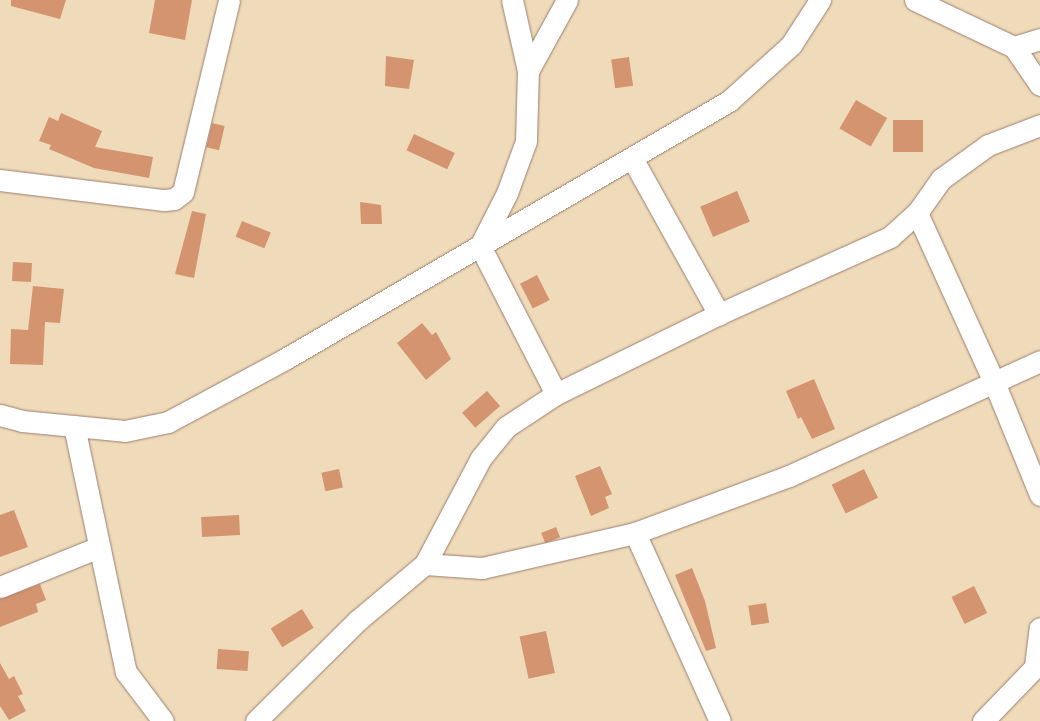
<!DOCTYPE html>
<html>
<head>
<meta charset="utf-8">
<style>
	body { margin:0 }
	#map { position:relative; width:1040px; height:721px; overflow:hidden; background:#efdbb9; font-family:"Architects Daughter",sans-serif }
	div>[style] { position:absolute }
	.building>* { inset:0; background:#d3946f; transform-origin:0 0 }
	.roads { filter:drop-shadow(0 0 1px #9c7d72) drop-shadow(0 0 1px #9c7d72) }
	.street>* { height:21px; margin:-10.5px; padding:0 10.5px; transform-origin:10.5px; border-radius:10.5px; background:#fff }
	span { translate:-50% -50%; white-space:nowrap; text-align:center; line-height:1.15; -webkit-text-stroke:4.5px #f6f6f2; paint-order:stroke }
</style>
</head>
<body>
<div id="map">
	<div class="building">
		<div style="clip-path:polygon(11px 0,66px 0,60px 19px,11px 6px)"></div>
		<div style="clip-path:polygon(155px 0,192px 0,185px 40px,149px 33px)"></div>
		<div style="clip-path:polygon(386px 56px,414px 60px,409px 89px,385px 86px)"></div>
		<div style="left:629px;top:57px;width:29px;height:18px;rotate:82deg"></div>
		<div style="left:856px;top:100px;width:36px;height:33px;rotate:30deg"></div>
		<div style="clip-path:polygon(61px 113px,102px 131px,95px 147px,153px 157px,149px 178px,94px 168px,49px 149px,51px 145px,39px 141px,49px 117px,58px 121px)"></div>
		<div style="left:923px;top:120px;width:32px;height:30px;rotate:90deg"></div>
		<div style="left:212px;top:123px;width:13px;height:25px;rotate:13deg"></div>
		<div style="left:414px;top:134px;width:45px;height:18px;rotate:25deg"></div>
		<div style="left:737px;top:191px;width:33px;height:40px;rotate:67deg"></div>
		<div style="clip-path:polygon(360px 202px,381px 205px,382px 224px,361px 224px)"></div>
		<div style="clip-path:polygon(192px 211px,206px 214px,194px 278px,175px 274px)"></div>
		<div style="left:242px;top:221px;width:31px;height:17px;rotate:22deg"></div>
		<div style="left:13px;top:262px;width:19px;height:19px;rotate:3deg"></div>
		<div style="left:537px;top:275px;width:28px;height:19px;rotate:63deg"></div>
		<div style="clip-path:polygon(33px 286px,64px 289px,60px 323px,45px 322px,43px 365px,10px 364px,11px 329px,28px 330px)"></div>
		<div style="clip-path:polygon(422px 323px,432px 335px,436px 332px,451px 359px,426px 380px,397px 343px)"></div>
		<div style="clip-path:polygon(814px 379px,835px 429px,812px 439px,801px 417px,798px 419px,786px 391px)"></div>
		<div style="left:487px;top:391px;width:20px;height:33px;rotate:49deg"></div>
		<div style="clip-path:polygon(600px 466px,612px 494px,605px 497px,609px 508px,591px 516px,575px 476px)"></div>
		<div style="left:339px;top:469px;width:19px;height:18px;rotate:78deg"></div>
		<div style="left:864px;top:469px;width:32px;height:36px;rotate:64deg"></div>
		<div style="clip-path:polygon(14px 510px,28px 547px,0 557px,0 515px)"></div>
		<div style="left:239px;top:515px;width:20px;height:38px;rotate:87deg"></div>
		<div style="left:556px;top:527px;width:11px;height:16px;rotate:68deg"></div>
		<div style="clip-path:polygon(692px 568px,705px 601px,716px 648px,706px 651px,675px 575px)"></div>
		<div style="clip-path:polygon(40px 584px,46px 600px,36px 604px,38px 612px,0 627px,0 599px)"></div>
		<div style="left:974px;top:586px;width:30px;height:25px;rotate:64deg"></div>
		<div style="left:766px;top:603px;width:20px;height:18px;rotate:81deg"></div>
		<div style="left:302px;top:609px;width:22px;height:37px;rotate:58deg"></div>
		<div style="left:546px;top:631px;width:43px;height:27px;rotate:78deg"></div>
		<div style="left:218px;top:649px;width:31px;height:20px;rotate:4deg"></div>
		<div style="clip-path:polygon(0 663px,9px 679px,14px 676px,23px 694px,18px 696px,26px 711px,9px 720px,0 706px)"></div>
	</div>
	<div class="roads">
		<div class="street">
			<div style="left:512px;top:0;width:73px;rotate:77.3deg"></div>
			<div style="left:915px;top:0;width:110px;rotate:25.4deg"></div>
			<div style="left:1014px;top:47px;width:46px;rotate:55.6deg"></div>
			<div style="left:1014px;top:47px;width:27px;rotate:-17deg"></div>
			<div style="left:632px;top:158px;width:179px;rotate:60.9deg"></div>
			<div style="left:0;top:180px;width:165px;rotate:7deg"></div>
			<div style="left:164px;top:200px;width:10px;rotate:-6deg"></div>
			<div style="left:174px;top:199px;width:11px;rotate:-38deg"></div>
			<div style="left:183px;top:192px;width:197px;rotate:-76.5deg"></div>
			<div style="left:917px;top:213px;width:186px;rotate:65.5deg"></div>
			<div style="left:994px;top:382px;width:122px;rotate:67.8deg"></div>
			<div style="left:480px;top:246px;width:59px;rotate:-63deg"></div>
			<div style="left:507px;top:193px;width:55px;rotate:-69.9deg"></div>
			<div style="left:526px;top:141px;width:70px;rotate:-88.4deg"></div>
			<div style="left:528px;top:71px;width:81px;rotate:-61.2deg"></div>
			<div style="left:480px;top:246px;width:166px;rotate:62.8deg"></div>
			<div style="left:0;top:415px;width:23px;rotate:15deg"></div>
			<div style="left:22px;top:421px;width:103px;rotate:5.5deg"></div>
			<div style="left:125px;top:431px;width:44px;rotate:-11.8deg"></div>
			<div style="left:168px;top:422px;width:133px;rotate:-28.3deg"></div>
			<div style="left:285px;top:359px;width:514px;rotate:-30.16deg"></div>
			<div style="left:729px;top:101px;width:84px;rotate:-42.1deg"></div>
			<div style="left:791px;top:45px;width:54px;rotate:-57.2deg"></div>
			<div style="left:74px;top:426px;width:251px;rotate:78.1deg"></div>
			<div style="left:126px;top:672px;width:61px;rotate:52.9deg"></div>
			<div style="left:635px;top:533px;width:206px;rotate:65.7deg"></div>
			<div style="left:425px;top:564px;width:57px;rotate:4deg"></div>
			<div style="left:482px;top:568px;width:157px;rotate:-12.9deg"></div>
			<div style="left:635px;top:533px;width:164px;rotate:-20.3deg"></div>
			<div style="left:789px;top:476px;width:276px;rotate:-24.6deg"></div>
			<div style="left:0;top:587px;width:107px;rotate:-22deg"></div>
			<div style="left:1035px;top:666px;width:38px;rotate:-83deg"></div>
			<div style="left:256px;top:721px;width:142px;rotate:-44.7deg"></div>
			<div style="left:357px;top:621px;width:89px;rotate:-40deg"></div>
			<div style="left:425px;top:564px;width:120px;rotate:-62.2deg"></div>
			<div style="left:481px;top:458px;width:40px;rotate:-51deg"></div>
			<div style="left:506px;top:427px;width:60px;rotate:-33.4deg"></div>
			<div style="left:556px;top:394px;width:182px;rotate:-26.1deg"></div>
			<div style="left:719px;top:314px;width:188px;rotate:-24.2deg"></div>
			<div style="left:890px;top:237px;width:36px;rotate:-42deg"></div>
			<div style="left:917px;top:213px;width:42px;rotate:-54.8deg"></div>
			<div style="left:941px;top:179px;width:58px;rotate:-35.9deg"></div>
			<div style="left:988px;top:145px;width:56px;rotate:-21deg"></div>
			<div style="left:983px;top:721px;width:82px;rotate:-46deg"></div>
		</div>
	</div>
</div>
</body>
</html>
